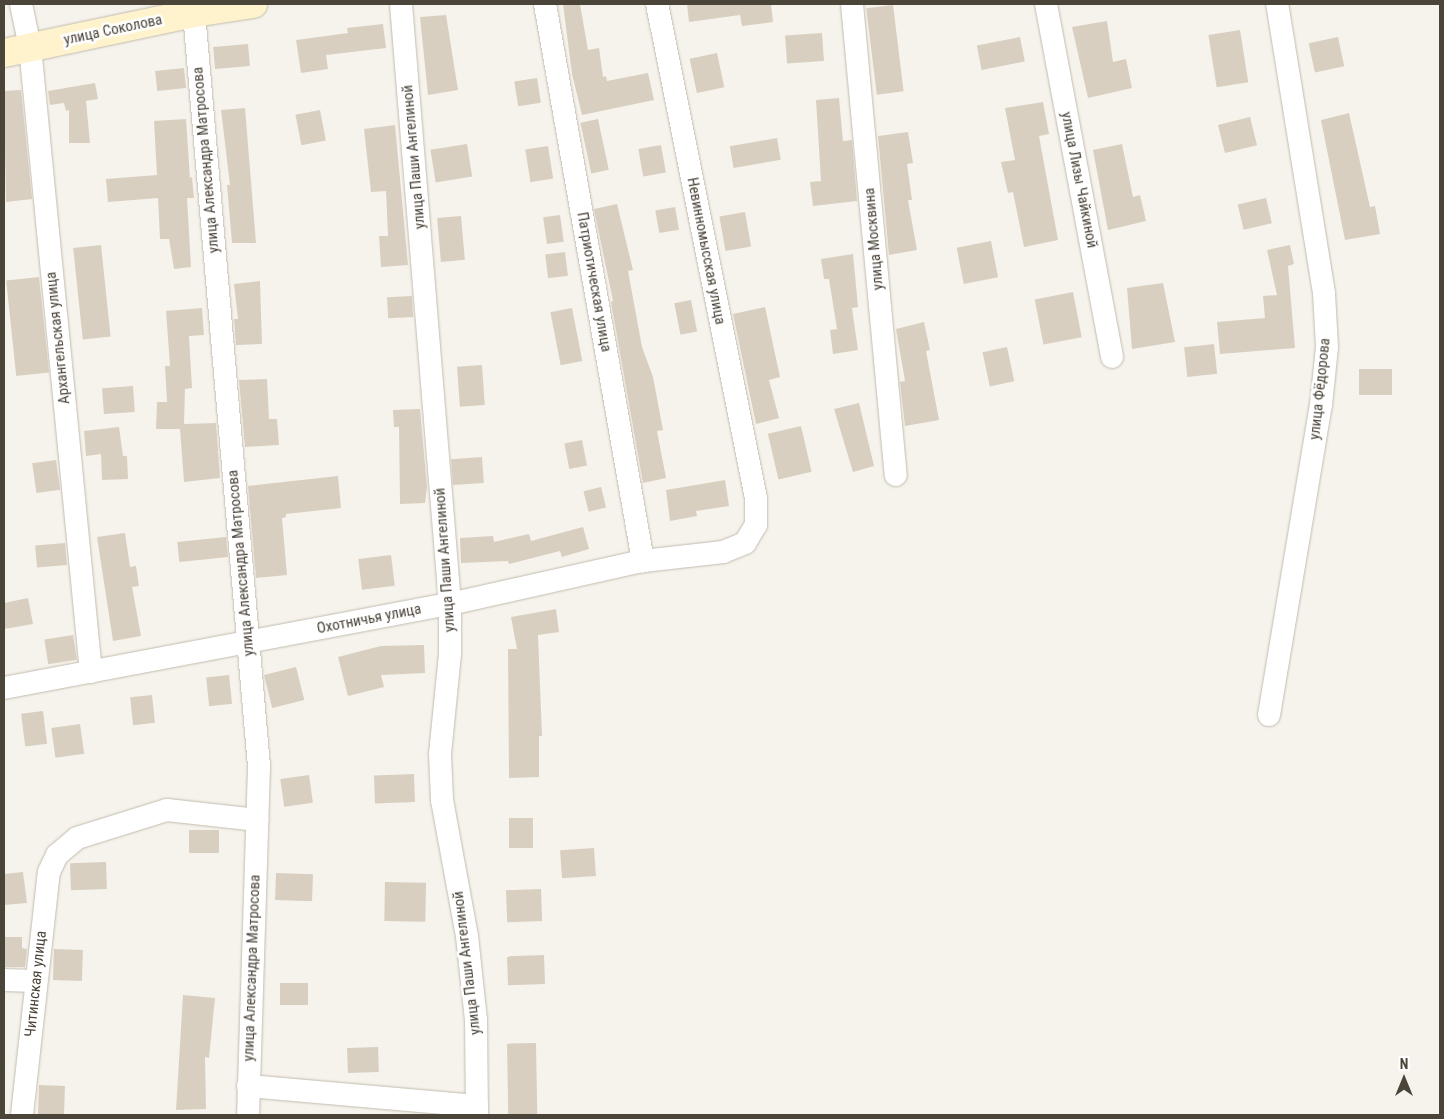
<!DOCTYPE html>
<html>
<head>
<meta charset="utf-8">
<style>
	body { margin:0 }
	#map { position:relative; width:1444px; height:1119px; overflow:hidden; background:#f6f3ec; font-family:"Roboto Condensed",sans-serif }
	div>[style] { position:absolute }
	.building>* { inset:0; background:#d8cfc1; transform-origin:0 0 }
	.roads { filter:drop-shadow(0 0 1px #c2bbae) drop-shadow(0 0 1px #c2bbae) }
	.street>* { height:22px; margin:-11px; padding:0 11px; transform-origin:11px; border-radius:11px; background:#fff }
	.secondary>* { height:28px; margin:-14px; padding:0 14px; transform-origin:14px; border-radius:14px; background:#fff3cd }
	span { translate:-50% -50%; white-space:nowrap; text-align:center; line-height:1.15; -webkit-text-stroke:5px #fff; paint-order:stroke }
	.street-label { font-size:15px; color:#4b4439 }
	.frame { position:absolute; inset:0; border:5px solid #4b4439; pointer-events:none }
	.north { position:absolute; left:1379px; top:1054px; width:50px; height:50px; -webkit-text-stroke:4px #fff; paint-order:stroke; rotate:0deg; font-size:14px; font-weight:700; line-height:20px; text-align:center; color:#4b4439 }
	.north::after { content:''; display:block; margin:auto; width:18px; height:22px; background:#4b4439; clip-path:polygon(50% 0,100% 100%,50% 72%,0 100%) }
</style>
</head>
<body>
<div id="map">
	<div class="building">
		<div style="clip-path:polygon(563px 4px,580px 4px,588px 50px,599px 48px,603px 77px,606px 76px,607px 81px,648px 73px,654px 100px,582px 115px,572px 74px)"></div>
		<div style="clip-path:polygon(687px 4px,771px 4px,773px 22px,742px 26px,740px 15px,689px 22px)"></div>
		<div style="left:893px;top:5px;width:87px;height:27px;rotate:83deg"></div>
		<div style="clip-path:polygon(446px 15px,458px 90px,428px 95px,420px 17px)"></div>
		<div style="clip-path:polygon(1107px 21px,1113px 62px,1126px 59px,1132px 88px,1088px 98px,1072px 27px)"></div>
		<div style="clip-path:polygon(383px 24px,386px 48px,326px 55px,328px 69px,301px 73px,296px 40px,348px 33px,347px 28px)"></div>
		<div style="left:1240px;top:30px;width:53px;height:32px;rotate:81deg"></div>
		<div style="left:822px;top:33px;width:28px;height:37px;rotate:86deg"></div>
		<div style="left:1020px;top:37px;width:25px;height:44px;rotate:79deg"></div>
		<div style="left:1338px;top:37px;width:30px;height:30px;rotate:78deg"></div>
		<div style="left:248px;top:44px;width:22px;height:35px;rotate:85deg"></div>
		<div style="left:717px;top:53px;width:35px;height:28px;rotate:78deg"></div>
		<div style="left:184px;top:68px;width:20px;height:29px;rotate:84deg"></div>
		<div style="left:537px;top:78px;width:25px;height:23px;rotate:81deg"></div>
		<div style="clip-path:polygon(95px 83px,98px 99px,86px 101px,90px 143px,69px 143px,69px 110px,66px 111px,64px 103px,50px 105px,48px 91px)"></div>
		<div style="clip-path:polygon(21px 90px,32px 199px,6px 202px,4px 91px)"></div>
		<div style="clip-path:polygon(839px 98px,843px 141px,852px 140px,857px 201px,813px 206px,810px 182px,821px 181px,816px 100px)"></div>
		<div style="clip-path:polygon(1043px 102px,1049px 134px,1039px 136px,1058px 240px,1024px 247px,1013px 192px,1008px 193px,1001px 162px,1015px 160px,1005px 108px)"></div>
		<div style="clip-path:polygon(245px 108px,256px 243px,232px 243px,227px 185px,230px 185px,221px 110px)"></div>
		<div style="left:320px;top:110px;width:31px;height:25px;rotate:79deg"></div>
		<div style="clip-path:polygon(1349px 113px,1370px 207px,1375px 206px,1380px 234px,1345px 240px,1321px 120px)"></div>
		<div style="left:1250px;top:117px;width:29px;height:33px;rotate:76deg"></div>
		<div style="clip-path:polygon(186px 119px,190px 178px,192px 177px,194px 198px,187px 198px,191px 267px,174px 269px,169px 239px,160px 239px,158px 198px,108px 202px,106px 179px,157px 175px,154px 121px)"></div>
		<div style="left:598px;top:119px;width:52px;height:18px;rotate:78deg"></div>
		<div style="clip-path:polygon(395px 125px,408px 265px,381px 267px,379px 236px,388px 236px,386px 191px,371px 192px,364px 129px)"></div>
		<div style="clip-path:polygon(908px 132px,913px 163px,907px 164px,912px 200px,908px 200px,917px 250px,889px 255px,878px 136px)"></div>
		<div style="left:777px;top:138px;width:22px;height:48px;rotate:80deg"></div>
		<div style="left:467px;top:144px;width:33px;height:37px;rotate:81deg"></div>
		<div style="clip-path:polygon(1122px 144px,1133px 197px,1140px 195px,1146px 221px,1108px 230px,1093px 150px)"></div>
		<div style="left:661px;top:145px;width:28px;height:23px;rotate:80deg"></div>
		<div style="left:548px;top:146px;width:33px;height:23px;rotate:81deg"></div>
		<div style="left:1266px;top:198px;width:26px;height:29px;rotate:77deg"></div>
		<div style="clip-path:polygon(617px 204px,633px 270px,628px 271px,642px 347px,653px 377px,663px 430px,657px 431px,666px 478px,643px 483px,611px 302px,613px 301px,594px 209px)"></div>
		<div style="left:675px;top:207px;width:23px;height:20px;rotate:80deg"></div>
		<div style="left:745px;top:212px;width:35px;height:26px;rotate:80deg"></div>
		<div style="left:560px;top:215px;width:27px;height:17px;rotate:82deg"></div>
		<div style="left:461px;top:216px;width:44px;height:24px;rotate:85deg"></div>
		<div style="left:991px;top:241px;width:37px;height:35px;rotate:79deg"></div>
		<div style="left:101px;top:245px;width:92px;height:28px;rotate:84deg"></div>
		<div style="clip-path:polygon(1290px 245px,1294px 264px,1288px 266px,1295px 348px,1220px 354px,1217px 322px,1265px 318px,1263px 296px,1277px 295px,1267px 250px)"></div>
		<div style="left:565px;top:252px;width:24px;height:20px;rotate:83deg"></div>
		<div style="clip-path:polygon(853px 254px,858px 307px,852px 308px,858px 350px,833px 354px,830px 330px,837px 329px,829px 279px,824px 279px,821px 259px)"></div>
		<div style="left:39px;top:277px;width:96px;height:33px;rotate:84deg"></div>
		<div style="clip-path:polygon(260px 281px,262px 344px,236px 345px,234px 319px,238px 319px,234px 284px)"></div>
		<div style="clip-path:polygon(1163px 283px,1175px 342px,1132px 349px,1127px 288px)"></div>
		<div style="left:1073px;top:292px;width:46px;height:39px;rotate:79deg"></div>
		<div style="left:412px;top:296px;width:21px;height:25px;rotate:87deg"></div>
		<div style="left:691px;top:300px;width:32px;height:17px;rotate:79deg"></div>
		<div style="clip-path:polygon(765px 307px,780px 377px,769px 380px,779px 418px,756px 424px,733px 314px)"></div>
		<div style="clip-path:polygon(202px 308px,204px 335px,189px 336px,192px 388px,185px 389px,184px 424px,216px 423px,220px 478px,184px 482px,180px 429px,156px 429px,157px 402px,167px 402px,165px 366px,170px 366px,166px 311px)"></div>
		<div style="left:572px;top:308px;width:54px;height:22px;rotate:79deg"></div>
		<div style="clip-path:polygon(924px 322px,930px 350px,926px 351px,939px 420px,905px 426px,900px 382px,905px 381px,896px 329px)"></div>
		<div style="left:1214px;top:344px;width:30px;height:30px;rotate:84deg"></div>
		<div style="left:1007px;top:347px;width:35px;height:25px;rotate:78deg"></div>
		<div style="left:482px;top:365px;width:40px;height:25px;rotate:86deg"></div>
		<div style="left:1359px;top:369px;width:33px;height:26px"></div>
		<div style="clip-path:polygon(267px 379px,269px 419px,277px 419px,279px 445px,245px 447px,239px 380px)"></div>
		<div style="left:133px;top:386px;width:26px;height:31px;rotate:86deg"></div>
		<div style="clip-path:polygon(859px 403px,874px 466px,853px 472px,834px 409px)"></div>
		<div style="clip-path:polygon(420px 409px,427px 487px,425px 503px,400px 504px,399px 427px,394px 427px,393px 410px)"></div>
		<div style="left:801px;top:426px;width:47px;height:34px;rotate:77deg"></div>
		<div style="clip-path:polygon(119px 427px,123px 456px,127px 456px,128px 479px,102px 480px,101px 454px,86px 456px,84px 431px)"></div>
		<div style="left:582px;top:440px;width:26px;height:18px;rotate:79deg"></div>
		<div style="left:482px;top:457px;width:26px;height:31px;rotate:86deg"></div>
		<div style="left:56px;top:460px;width:30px;height:24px;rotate:82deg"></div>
		<div style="clip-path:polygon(338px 476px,341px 508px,286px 514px,286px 517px,282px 518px,287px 575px,256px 578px,248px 486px)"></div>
		<div style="clip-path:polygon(725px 480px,729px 506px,696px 511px,697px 516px,670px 521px,666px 490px)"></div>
		<div style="left:601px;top:487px;width:21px;height:18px;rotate:76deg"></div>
		<div style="clip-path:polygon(583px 527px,589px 549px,562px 557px,560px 551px,509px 564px,508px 561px,461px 563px,460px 538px,493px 536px,494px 542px,529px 534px,531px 541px)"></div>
		<div style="clip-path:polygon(125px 533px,130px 567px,136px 566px,139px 586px,132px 587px,141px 636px,113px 641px,97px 537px)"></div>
		<div style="left:226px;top:537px;width:20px;height:49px;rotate:84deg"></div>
		<div style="left:65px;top:543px;width:22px;height:30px;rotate:85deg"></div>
		<div style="left:391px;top:555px;width:31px;height:33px;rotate:83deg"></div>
		<div style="clip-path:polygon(28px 598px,33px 624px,4px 629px,4px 603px)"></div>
		<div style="clip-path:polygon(556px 609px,559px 632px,538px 635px,542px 736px,539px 736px,539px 777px,509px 778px,508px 649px,517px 649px,511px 617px)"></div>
		<div style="left:73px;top:635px;width:25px;height:29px;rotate:81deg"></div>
		<div style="clip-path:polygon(424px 645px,425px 673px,381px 675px,384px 687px,348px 696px,338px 657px,381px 646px)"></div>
		<div style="left:296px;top:667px;width:34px;height:33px;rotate:76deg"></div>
		<div style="left:229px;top:675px;width:29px;height:23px;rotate:84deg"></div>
		<div style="left:152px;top:695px;width:28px;height:22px;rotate:84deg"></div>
		<div style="left:43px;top:711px;width:33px;height:22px;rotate:83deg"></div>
		<div style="left:80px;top:724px;width:30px;height:29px;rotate:82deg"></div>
		<div style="left:414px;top:774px;width:28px;height:40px;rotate:88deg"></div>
		<div style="left:309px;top:775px;width:28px;height:29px;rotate:82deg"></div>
		<div style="left:533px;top:818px;width:30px;height:24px;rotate:90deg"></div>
		<div style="left:219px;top:830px;width:23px;height:30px;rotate:90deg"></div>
		<div style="left:594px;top:848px;width:28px;height:34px;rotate:86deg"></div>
		<div style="left:106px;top:862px;width:27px;height:36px;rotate:88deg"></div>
		<div style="clip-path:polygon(23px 872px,27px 903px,4px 905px,4px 874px)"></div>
		<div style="left:276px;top:873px;width:37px;height:27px;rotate:2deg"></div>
		<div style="left:385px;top:882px;width:41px;height:39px;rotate:1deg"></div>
		<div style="left:541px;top:889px;width:32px;height:35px;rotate:88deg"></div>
		<div style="clip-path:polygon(4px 937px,22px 937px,22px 948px,27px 949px,25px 967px,4px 967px)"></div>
		<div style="left:54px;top:949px;width:29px;height:31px;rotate:2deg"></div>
		<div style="left:544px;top:955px;width:29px;height:37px;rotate:88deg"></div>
		<div style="left:280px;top:983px;width:28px;height:22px"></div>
		<div style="clip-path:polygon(183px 995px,215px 998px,209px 1058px,205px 1057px,206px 1109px,176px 1110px)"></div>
		<div style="left:536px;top:1043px;width:72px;height:29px;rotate:89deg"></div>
		<div style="left:378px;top:1047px;width:25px;height:31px;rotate:88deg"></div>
		<div style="left:39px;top:1085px;width:26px;height:30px;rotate:2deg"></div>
	</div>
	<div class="roads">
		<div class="street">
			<div style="left:21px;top:4px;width:44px;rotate:78.2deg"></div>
			<div style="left:30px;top:47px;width:628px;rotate:84.43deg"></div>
			<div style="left:401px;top:4px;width:602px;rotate:85.33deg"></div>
			<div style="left:450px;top:604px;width:50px;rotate:90deg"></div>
			<div style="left:450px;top:654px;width:100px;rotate:95.7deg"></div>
			<div style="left:440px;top:754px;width:46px;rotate:87.5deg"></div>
			<div style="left:442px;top:800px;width:138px;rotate:79.6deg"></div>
			<div style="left:467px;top:936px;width:84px;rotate:83.9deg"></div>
			<div style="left:476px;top:1020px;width:95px;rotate:89.4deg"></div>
			<div style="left:545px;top:4px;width:566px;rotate:80.02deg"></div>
			<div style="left:852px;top:4px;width:473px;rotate:84.7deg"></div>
			<div style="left:1046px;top:4px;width:359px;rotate:79.4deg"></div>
			<div style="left:194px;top:13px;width:757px;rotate:85.07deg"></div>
			<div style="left:259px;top:767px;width:348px;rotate:91.8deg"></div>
			<div style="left:4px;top:688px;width:454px;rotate:-10.7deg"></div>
			<div style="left:450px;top:604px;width:198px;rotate:-12.6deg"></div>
			<div style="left:643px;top:561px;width:81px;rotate:-6.4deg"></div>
			<div style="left:723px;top:552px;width:24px;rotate:-22deg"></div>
			<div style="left:745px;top:543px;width:21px;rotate:-59deg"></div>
			<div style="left:756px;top:525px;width:27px;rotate:-90deg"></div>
			<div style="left:756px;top:498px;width:504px;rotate:-101.33deg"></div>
			<div style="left:1269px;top:715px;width:314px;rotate:-80.5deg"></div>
			<div style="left:1321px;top:405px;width:58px;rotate:-84.1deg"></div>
			<div style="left:1327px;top:347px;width:54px;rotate:-93.2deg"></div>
			<div style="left:1324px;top:293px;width:293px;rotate:-99.2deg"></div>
			<div style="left:4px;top:980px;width:32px;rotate:2deg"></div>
			<div style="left:248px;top:1086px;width:230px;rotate:5deg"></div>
			<div style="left:22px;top:1115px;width:244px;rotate:-83.7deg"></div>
			<div style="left:49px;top:872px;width:19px;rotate:-65deg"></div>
			<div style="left:57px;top:855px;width:26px;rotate:-40deg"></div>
			<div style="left:77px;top:838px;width:94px;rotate:-17.3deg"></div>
			<div style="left:167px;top:810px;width:91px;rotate:6.3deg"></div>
		</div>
		<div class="secondary">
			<div style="left:4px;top:53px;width:194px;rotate:-11.9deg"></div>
			<div style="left:194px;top:13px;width:60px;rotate:-8.7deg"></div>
		</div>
	</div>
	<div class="street-label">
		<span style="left:113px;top:30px;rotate:-12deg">улица Соколова</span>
		<span style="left:414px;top:157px;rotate:-95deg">улица Паши Ангелиной</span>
		<span style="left:206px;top:160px;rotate:-95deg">улица Александра Матросова</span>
		<span style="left:1079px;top:180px;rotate:79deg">улица Лизы Чайкиной</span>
		<span style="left:874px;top:239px;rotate:-95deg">улица Москвина</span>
		<span style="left:706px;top:251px;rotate:79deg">Невинномысская улица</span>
		<span style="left:594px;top:282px;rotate:80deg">Патриотическая улица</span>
		<span style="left:58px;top:338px;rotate:-96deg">Архангельская улица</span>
		<span style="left:1320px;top:389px;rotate:-84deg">улица Фёдорова</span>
		<span style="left:445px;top:560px;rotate:-94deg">улица Паши Ангелиной</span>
		<span style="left:241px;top:563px;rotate:-95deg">улица Александра Матросова</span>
		<span style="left:369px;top:619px;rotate:-11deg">Охотничья улица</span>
		<span style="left:467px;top:963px;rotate:-97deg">улица Паши Ангелиной</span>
		<span style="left:252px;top:968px;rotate:-88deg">улица Александра Матросова</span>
		<span style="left:36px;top:984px;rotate:-84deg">Читинская улица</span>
	</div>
	<div class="frame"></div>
	<div class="north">N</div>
</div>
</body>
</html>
